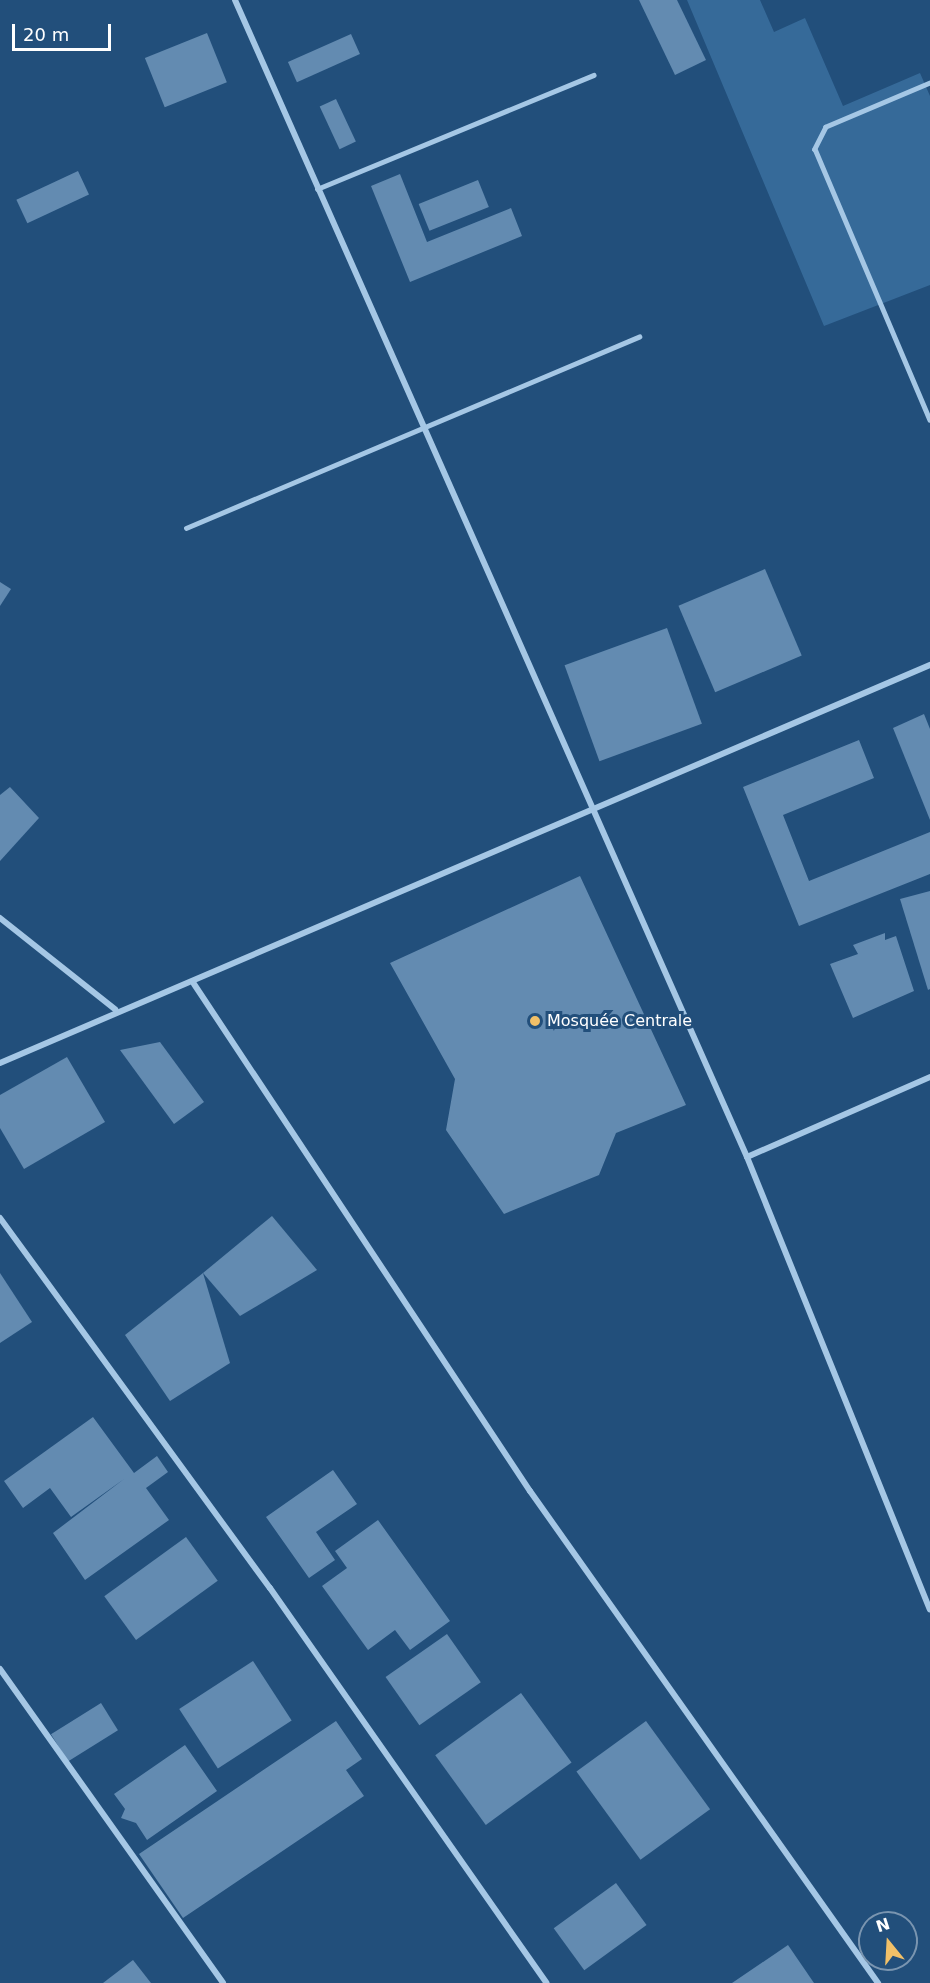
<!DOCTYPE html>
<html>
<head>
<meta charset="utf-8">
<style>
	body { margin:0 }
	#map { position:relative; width:930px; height:1983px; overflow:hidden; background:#224f7b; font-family:"DejaVu Sans",sans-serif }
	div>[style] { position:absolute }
	.green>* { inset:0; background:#366a99 }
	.building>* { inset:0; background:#638bb1; transform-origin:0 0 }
	.service>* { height:4.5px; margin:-2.25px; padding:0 2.25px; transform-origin:2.25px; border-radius:2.25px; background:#a5c7e5 }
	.minor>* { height:6px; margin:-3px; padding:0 3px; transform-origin:3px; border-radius:3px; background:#a5c7e5 }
	.dots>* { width:16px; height:16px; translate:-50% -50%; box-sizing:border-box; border:3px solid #224f7b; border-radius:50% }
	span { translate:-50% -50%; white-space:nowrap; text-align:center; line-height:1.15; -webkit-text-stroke:6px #224f7b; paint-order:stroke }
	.poi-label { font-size:16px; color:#fff }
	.left { translate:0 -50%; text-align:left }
	.north { position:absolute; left:858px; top:1911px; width:60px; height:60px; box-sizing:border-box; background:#224f7b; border:2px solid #7a95b0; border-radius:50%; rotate:342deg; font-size:16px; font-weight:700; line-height:24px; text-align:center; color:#fff }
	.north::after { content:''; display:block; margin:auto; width:21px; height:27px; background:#f1c068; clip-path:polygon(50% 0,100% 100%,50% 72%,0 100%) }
	.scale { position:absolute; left:12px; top:24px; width:99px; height:27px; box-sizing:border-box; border:3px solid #fff; border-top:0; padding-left:8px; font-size:18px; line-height:21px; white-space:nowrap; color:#fff; -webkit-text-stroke:4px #224f7b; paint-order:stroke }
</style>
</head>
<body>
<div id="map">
	<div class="green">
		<div style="clip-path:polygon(687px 0,760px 0,774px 32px,805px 18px,843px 106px,920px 73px,930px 96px,930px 285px,824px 326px)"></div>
	</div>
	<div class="building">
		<div style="clip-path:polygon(639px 0,677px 0,706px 60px,675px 75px)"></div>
		<div style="left:207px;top:33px;width:53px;height:67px;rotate:68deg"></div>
		<div style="left:351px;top:34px;width:22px;height:69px;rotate:66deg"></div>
		<div style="left:336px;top:99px;width:47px;height:18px;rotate:65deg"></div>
		<div style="left:78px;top:171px;width:26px;height:68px;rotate:65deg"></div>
		<div style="clip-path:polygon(400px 174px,427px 242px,511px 208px,522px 236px,410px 282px,371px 186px)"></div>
		<div style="left:478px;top:180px;width:29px;height:64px;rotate:68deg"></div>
		<div style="left:765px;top:569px;width:94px;height:94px;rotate:67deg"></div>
		<div style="clip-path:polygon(0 582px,11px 589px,0 606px)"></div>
		<div style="left:667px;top:628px;width:102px;height:109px;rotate:70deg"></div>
		<div style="clip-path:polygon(924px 714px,930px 729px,930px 820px,893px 728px)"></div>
		<div style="clip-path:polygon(859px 740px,874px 778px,783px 815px,809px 881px,930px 832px,930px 874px,799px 926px,743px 787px)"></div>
		<div style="clip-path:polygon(10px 787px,39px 818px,0 861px,0 795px)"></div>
		<div style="clip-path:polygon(580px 876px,686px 1105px,616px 1133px,599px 1175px,504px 1214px,446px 1130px,455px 1079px,390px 963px)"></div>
		<div style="clip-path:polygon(930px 891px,930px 989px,928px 990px,900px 899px)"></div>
		<div style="clip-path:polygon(885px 933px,885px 940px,896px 936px,914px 991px,853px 1018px,830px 964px,858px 954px,853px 945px)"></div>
		<div style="clip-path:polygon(160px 1042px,204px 1102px,174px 1124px,120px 1050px)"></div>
		<div style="clip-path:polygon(67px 1057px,105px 1122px,24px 1169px,0 1128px,0 1095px)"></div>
		<div style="clip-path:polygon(272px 1216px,317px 1270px,240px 1316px,203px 1273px)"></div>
		<div style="clip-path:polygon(0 1273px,32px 1322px,0 1343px)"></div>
		<div style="clip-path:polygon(203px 1273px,230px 1363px,170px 1401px,125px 1335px)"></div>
		<div style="clip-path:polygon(93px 1417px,134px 1473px,157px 1456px,168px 1472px,146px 1488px,169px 1520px,85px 1580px,53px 1533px,124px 1479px,71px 1517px,50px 1488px,23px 1508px,4px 1481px)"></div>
		<div style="clip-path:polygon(333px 1470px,357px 1504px,316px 1532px,335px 1560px,309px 1578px,266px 1517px)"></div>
		<div style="clip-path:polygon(378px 1520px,450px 1621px,410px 1650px,395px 1630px,368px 1650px,322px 1586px,347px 1568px,335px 1551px)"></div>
		<div style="left:186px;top:1537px;width:54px;height:101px;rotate:54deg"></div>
		<div style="left:447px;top:1634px;width:59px;height:75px;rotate:55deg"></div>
		<div style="left:253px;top:1661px;width:71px;height:88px;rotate:57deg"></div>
		<div style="left:521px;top:1693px;width:86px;height:106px;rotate:54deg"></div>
		<div style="left:101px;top:1703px;width:32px;height:59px;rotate:58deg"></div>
		<div style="clip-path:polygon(336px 1721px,362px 1759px,346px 1770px,364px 1796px,183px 1918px,139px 1854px)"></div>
		<div style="left:646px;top:1721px;width:109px;height:86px;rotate:54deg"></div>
		<div style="clip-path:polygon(185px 1745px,217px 1791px,147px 1840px,136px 1823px,121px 1818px,125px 1809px,114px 1794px)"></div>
		<div style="left:616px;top:1883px;width:52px;height:77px;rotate:54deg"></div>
		<div style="clip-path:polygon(788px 1945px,814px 1983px,732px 1983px)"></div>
		<div style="clip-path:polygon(133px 1960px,151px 1983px,103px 1983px)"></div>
	</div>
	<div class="service">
		<div style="left:930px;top:83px;width:113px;rotate:157.1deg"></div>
		<div style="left:826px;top:127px;width:25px;rotate:117deg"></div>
		<div style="left:815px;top:149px;width:294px;rotate:67deg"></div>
		<div style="left:317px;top:189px;width:299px;rotate:-22.4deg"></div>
		<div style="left:186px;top:528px;width:492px;rotate:-22.9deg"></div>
	</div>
	<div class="minor">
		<div style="left:235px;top:0;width:1265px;rotate:66.13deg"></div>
		<div style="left:747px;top:1157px;width:488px;rotate:68deg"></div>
		<div style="left:0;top:918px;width:147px;rotate:38.4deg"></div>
		<div style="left:194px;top:984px;width:608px;rotate:56.47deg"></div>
		<div style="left:530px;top:1491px;width:603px;rotate:54.73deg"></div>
		<div style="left:0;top:1063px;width:1012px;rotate:-23.17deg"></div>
		<div style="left:747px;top:1157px;width:200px;rotate:-23.6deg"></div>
		<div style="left:0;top:1218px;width:458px;rotate:53.9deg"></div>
		<div style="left:270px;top:1588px;width:482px;rotate:55deg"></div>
		<div style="left:0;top:1669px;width:385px;rotate:54.6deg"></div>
	</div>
	<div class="dots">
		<div style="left:535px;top:1021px;background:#f1c068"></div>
	</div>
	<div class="poi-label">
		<span class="left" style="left:547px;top:1021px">Mosquée Centrale</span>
	</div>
	<div class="north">N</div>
	<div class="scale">20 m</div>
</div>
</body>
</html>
